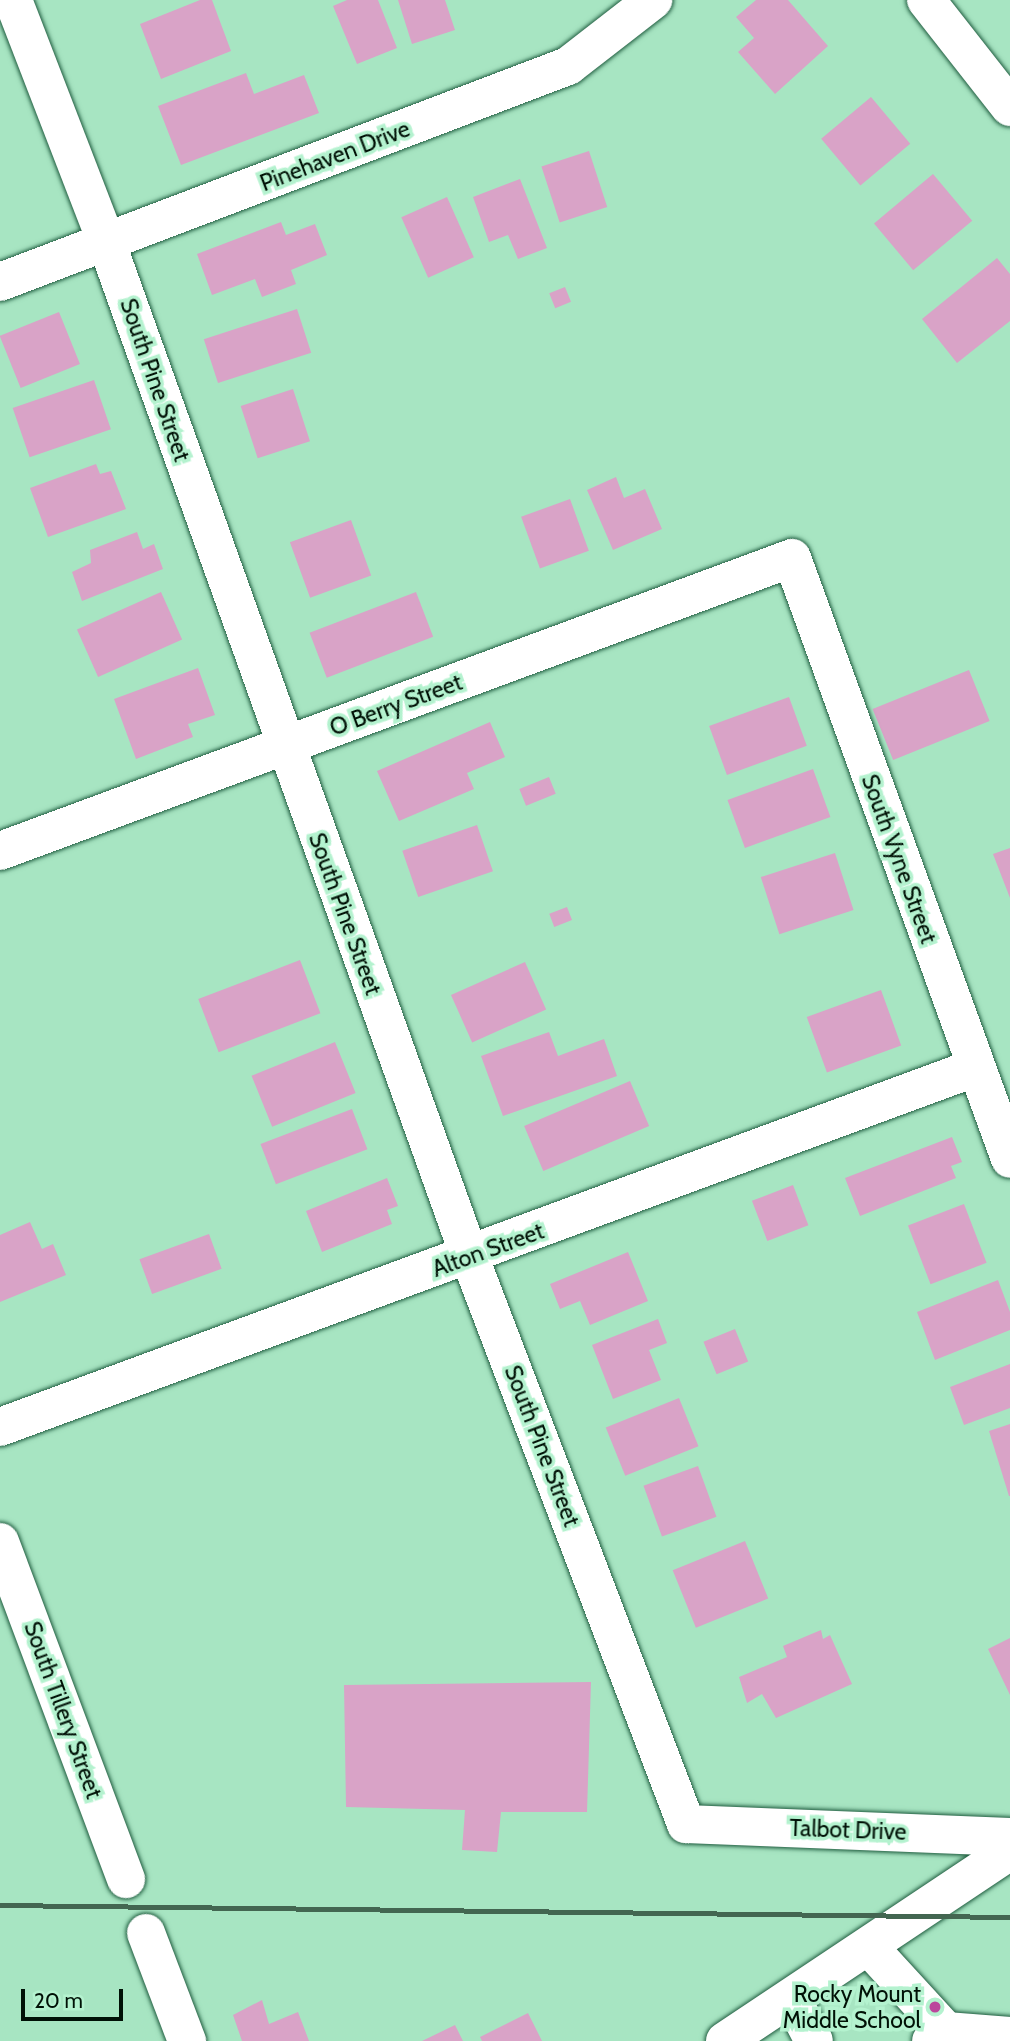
<!DOCTYPE html>
<html>
<head>
<meta charset="utf-8">
<style>
	body { margin:0 }
	#map { position:relative; width:1010px; height:2041px; overflow:hidden; background:#a7e5c2; font-family:Cabin,sans-serif }
	div>[style] { position:absolute }
	.building>* { inset:0; background:#d9a3c7; transform-origin:0 0 }
	.roads { filter:drop-shadow(0 0 2px #205d40) drop-shadow(0 0 2px #205d40) }
	.minor>* { height:38px; margin:-19px; padding:0 19px; transform-origin:19px; border-radius:19px; background:#fff }
	.rail>* { height:5px; margin:-2.5px; padding:0 2.5px; transform-origin:2.5px; border-radius:2.5px; background:#436651 }
	.dots>* { width:19px; height:19px; translate:-50% -50%; box-sizing:border-box; border:4px solid #b4f2cf; border-radius:50% }
	span { translate:-50% -50%; white-space:nowrap; text-align:center; line-height:1.15; -webkit-text-stroke:7px #b4f2cf; paint-order:stroke }
	.street-label { font-size:23px; color:#001106 }
	.poi-label { font-size:23px; color:#001106 }
	.right { translate:-100% -50%; text-align:right }
	.scale { position:absolute; left:21px; top:1989px; width:102px; height:32px; box-sizing:border-box; border:4px solid #001106; border-top:0; padding-left:9px; font-size:21px; line-height:24px; white-space:nowrap; color:#001106; -webkit-text-stroke:5px #b4f2cf; paint-order:stroke }
</style>
</head>
<body>
<div id="map">
	<div class="building">
		<div style="clip-path:polygon(200px 0,212px 0,231px 51px,161px 79px,140px 24px)"></div>
		<div style="clip-path:polygon(347px 0,378px 0,397px 48px,357px 64px,333px 6px)"></div>
		<div style="clip-path:polygon(398px 0,445px 0,455px 30px,412px 44px)"></div>
		<div style="clip-path:polygon(756px 0,788px 0,828px 46px,775px 94px,738px 52px,754px 38px,736px 17px)"></div>
		<div style="clip-path:polygon(246px 73px,254px 94px,304px 75px,319px 113px,181px 165px,158px 106px)"></div>
		<div style="left:871px;top:97px;width:61px;height:65px;rotate:50deg"></div>
		<div style="left:589px;top:151px;width:59px;height:50px;rotate:72deg"></div>
		<div style="left:933px;top:174px;width:61px;height:77px;rotate:50deg"></div>
		<div style="clip-path:polygon(520px 179px,547px 248px,518px 259px,508px 235px,489px 242px,473px 197px)"></div>
		<div style="left:447px;top:197px;width:66px;height:50px;rotate:66deg"></div>
		<div style="clip-path:polygon(281px 222px,286px 235px,315px 224px,327px 255px,291px 270px,296px 284px,262px 297px,255px 279px,212px 295px,197px 254px)"></div>
		<div style="clip-path:polygon(997px 258px,1010px 274px,1010px 321px,957px 363px,922px 319px)"></div>
		<div style="left:565px;top:287px;width:16px;height:17px;rotate:68deg"></div>
		<div style="left:297px;top:309px;width:46px;height:98px;rotate:72deg"></div>
		<div style="left:59px;top:312px;width:56px;height:64px;rotate:68deg"></div>
		<div style="left:94px;top:380px;width:52px;height:86px;rotate:71deg"></div>
		<div style="left:293px;top:389px;width:55px;height:55px;rotate:72deg"></div>
		<div style="clip-path:polygon(96px 464px,100px 474px,111px 471px,126px 509px,48px 537px,30px 488px)"></div>
		<div style="clip-path:polygon(616px 477px,624px 498px,645px 489px,662px 529px,613px 550px,587px 490px)"></div>
		<div style="left:570px;top:499px;width:55px;height:52px;rotate:70deg"></div>
		<div style="left:351px;top:520px;width:59px;height:65px;rotate:70deg"></div>
		<div style="clip-path:polygon(137px 532px,143px 549px,154px 544px,163px 569px,82px 601px,72px 572px,91px 563px,90px 550px)"></div>
		<div style="left:161px;top:592px;width:52px;height:92px;rotate:66deg"></div>
		<div style="left:416px;top:592px;width:48px;height:114px;rotate:69deg"></div>
		<div style="clip-path:polygon(198px 668px,215px 715px,188px 724px,193px 737px,136px 759px,114px 699px)"></div>
		<div style="left:969px;top:670px;width:55px;height:104px;rotate:68deg"></div>
		<div style="left:789px;top:697px;width:52px;height:85px;rotate:70deg"></div>
		<div style="clip-path:polygon(490px 722px,505px 757px,467px 773px,474px 789px,399px 821px,377px 771px)"></div>
		<div style="left:813px;top:769px;width:51px;height:91px;rotate:70deg"></div>
		<div style="left:549px;top:777px;width:18px;height:32px;rotate:68deg"></div>
		<div style="left:477px;top:825px;width:49px;height:79px;rotate:71deg"></div>
		<div style="clip-path:polygon(1010px 848px,1010px 898px,993px 854px)"></div>
		<div style="left:835px;top:853px;width:60px;height:78px;rotate:72deg"></div>
		<div style="left:567px;top:907px;width:14px;height:19px;rotate:69deg"></div>
		<div style="left:300px;top:960px;width:57px;height:109px;rotate:69deg"></div>
		<div style="left:525px;top:962px;width:52px;height:81px;rotate:66deg"></div>
		<div style="left:881px;top:990px;width:59px;height:79px;rotate:70deg"></div>
		<div style="clip-path:polygon(549px 1032px,558px 1056px,604px 1039px,617px 1076px,503px 1116px,481px 1056px)"></div>
		<div style="left:335px;top:1042px;width:55px;height:90px;rotate:68deg"></div>
		<div style="left:630px;top:1081px;width:49px;height:115px;rotate:67deg"></div>
		<div style="left:352px;top:1109px;width:43px;height:98px;rotate:69deg"></div>
		<div style="clip-path:polygon(952px 1137px,962px 1162px,951px 1166px,956px 1178px,860px 1216px,845px 1178px)"></div>
		<div style="clip-path:polygon(387px 1178px,398px 1206px,387px 1210px,392px 1224px,322px 1252px,306px 1211px)"></div>
		<div style="left:793px;top:1185px;width:43px;height:44px;rotate:69deg"></div>
		<div style="left:964px;top:1204px;width:63px;height:60px;rotate:69deg"></div>
		<div style="clip-path:polygon(30px 1222px,42px 1249px,53px 1244px,66px 1275px,0 1302px,0 1235px)"></div>
		<div style="left:209px;top:1234px;width:37px;height:74px;rotate:70deg"></div>
		<div style="clip-path:polygon(628px 1252px,648px 1301px,590px 1325px,580px 1301px,560px 1309px,550px 1284px)"></div>
		<div style="clip-path:polygon(998px 1280px,1010px 1312px,1010px 1330px,935px 1360px,917px 1312px)"></div>
		<div style="clip-path:polygon(658px 1319px,667px 1343px,649px 1350px,661px 1380px,613px 1399px,592px 1345px)"></div>
		<div style="left:735px;top:1329px;width:35px;height:34px;rotate:68deg"></div>
		<div style="clip-path:polygon(1010px 1364px,1010px 1408px,964px 1425px,950px 1387px)"></div>
		<div style="left:679px;top:1398px;width:52px;height:79px;rotate:68deg"></div>
		<div style="clip-path:polygon(1010px 1424px,1010px 1496px,1009px 1496px,989px 1431px)"></div>
		<div style="left:698px;top:1466px;width:54px;height:58px;rotate:70deg"></div>
		<div style="left:745px;top:1541px;width:62px;height:78px;rotate:68deg"></div>
		<div style="clip-path:polygon(821px 1630px,823px 1639px,830px 1635px,852px 1684px,776px 1718px,762px 1694px,747px 1703px,739px 1677px,787px 1657px,783px 1646px)"></div>
		<div style="clip-path:polygon(1010px 1638px,1010px 1695px,988px 1649px)"></div>
		<div style="clip-path:polygon(591px 1682px,587px 1812px,501px 1812px,497px 1852px,462px 1850px,465px 1810px,346px 1807px,344px 1685px)"></div>
		<div style="clip-path:polygon(262px 2000px,269px 2024px,298px 2012px,309px 2041px,242px 2041px,233px 2015px)"></div>
		<div style="clip-path:polygon(528px 2013px,542px 2041px,482px 2041px,480px 2037px)"></div>
		<div style="clip-path:polygon(455px 2025px,463px 2041px,422px 2041px)"></div>
	</div>
	<div class="roads">
		<div class="minor">
			<div style="left:13px;top:0;width:261px;rotate:68.9deg"></div>
			<div style="left:107px;top:244px;width:1077px;rotate:70.3deg"></div>
			<div style="left:470px;top:1258px;width:606px;rotate:69.11deg"></div>
			<div style="left:686px;top:1824px;width:324px;rotate:2.3deg"></div>
			<div style="left:926px;top:0;width:136px;rotate:51.9deg"></div>
			<div style="left:0;top:282px;width:608px;rotate:-20.82deg"></div>
			<div style="left:568px;top:66px;width:108px;rotate:-37.8deg"></div>
			<div style="left:0;top:851px;width:844px;rotate:-20.3deg"></div>
			<div style="left:792px;top:558px;width:639px;rotate:70.06deg"></div>
			<div style="left:0;top:1427px;width:1038px;rotate:-20.23deg"></div>
			<div style="left:0;top:1542px;width:360px;rotate:69.5deg"></div>
			<div style="left:146px;top:1933px;width:116px;rotate:69.2deg"></div>
			<div style="left:869px;top:1947px;width:114px;rotate:47.5deg"></div>
			<div style="left:946px;top:2031px;width:18px;rotate:146deg"></div>
			<div style="left:792px;top:1999px;width:47px;rotate:62.4deg"></div>
			<div style="left:946px;top:2031px;width:64px;rotate:4.5deg"></div>
			<div style="left:725px;top:2041px;width:343px;rotate:-33.7deg"></div>
		</div>
	</div>
	<div class="rail">
		<div style="left:0;top:1905px;width:1010px;rotate:0.68deg"></div>
	</div>
	<div class="dots">
		<div style="left:935px;top:2007px;background:#bc469c"></div>
	</div>
	<div class="street-label">
		<span style="left:335px;top:156px;rotate:-21deg">Pinehaven Drive</span>
		<span style="left:155px;top:380px;rotate:71deg">South Pine Street</span>
		<span style="left:396px;top:705px;rotate:-20deg">O Berry Street</span>
		<span style="left:899px;top:859px;rotate:70deg">South Vyne Street</span>
		<span style="left:345px;top:914px;rotate:70deg">South Pine Street</span>
		<span style="left:488px;top:1250px;rotate:-20deg">Alton Street</span>
		<span style="left:542px;top:1446px;rotate:69deg">South Pine Street</span>
		<span style="left:63px;top:1710px;rotate:70deg">South Tillery Street</span>
		<span style="left:848px;top:1830px;rotate:2deg">Talbot Drive</span>
	</div>
	<div class="poi-label">
		<span class="right" style="left:921px;top:2007px">Rocky Mount<br>Middle School</span>
	</div>
	<div class="scale">20 m</div>
</div>
</body>
</html>
